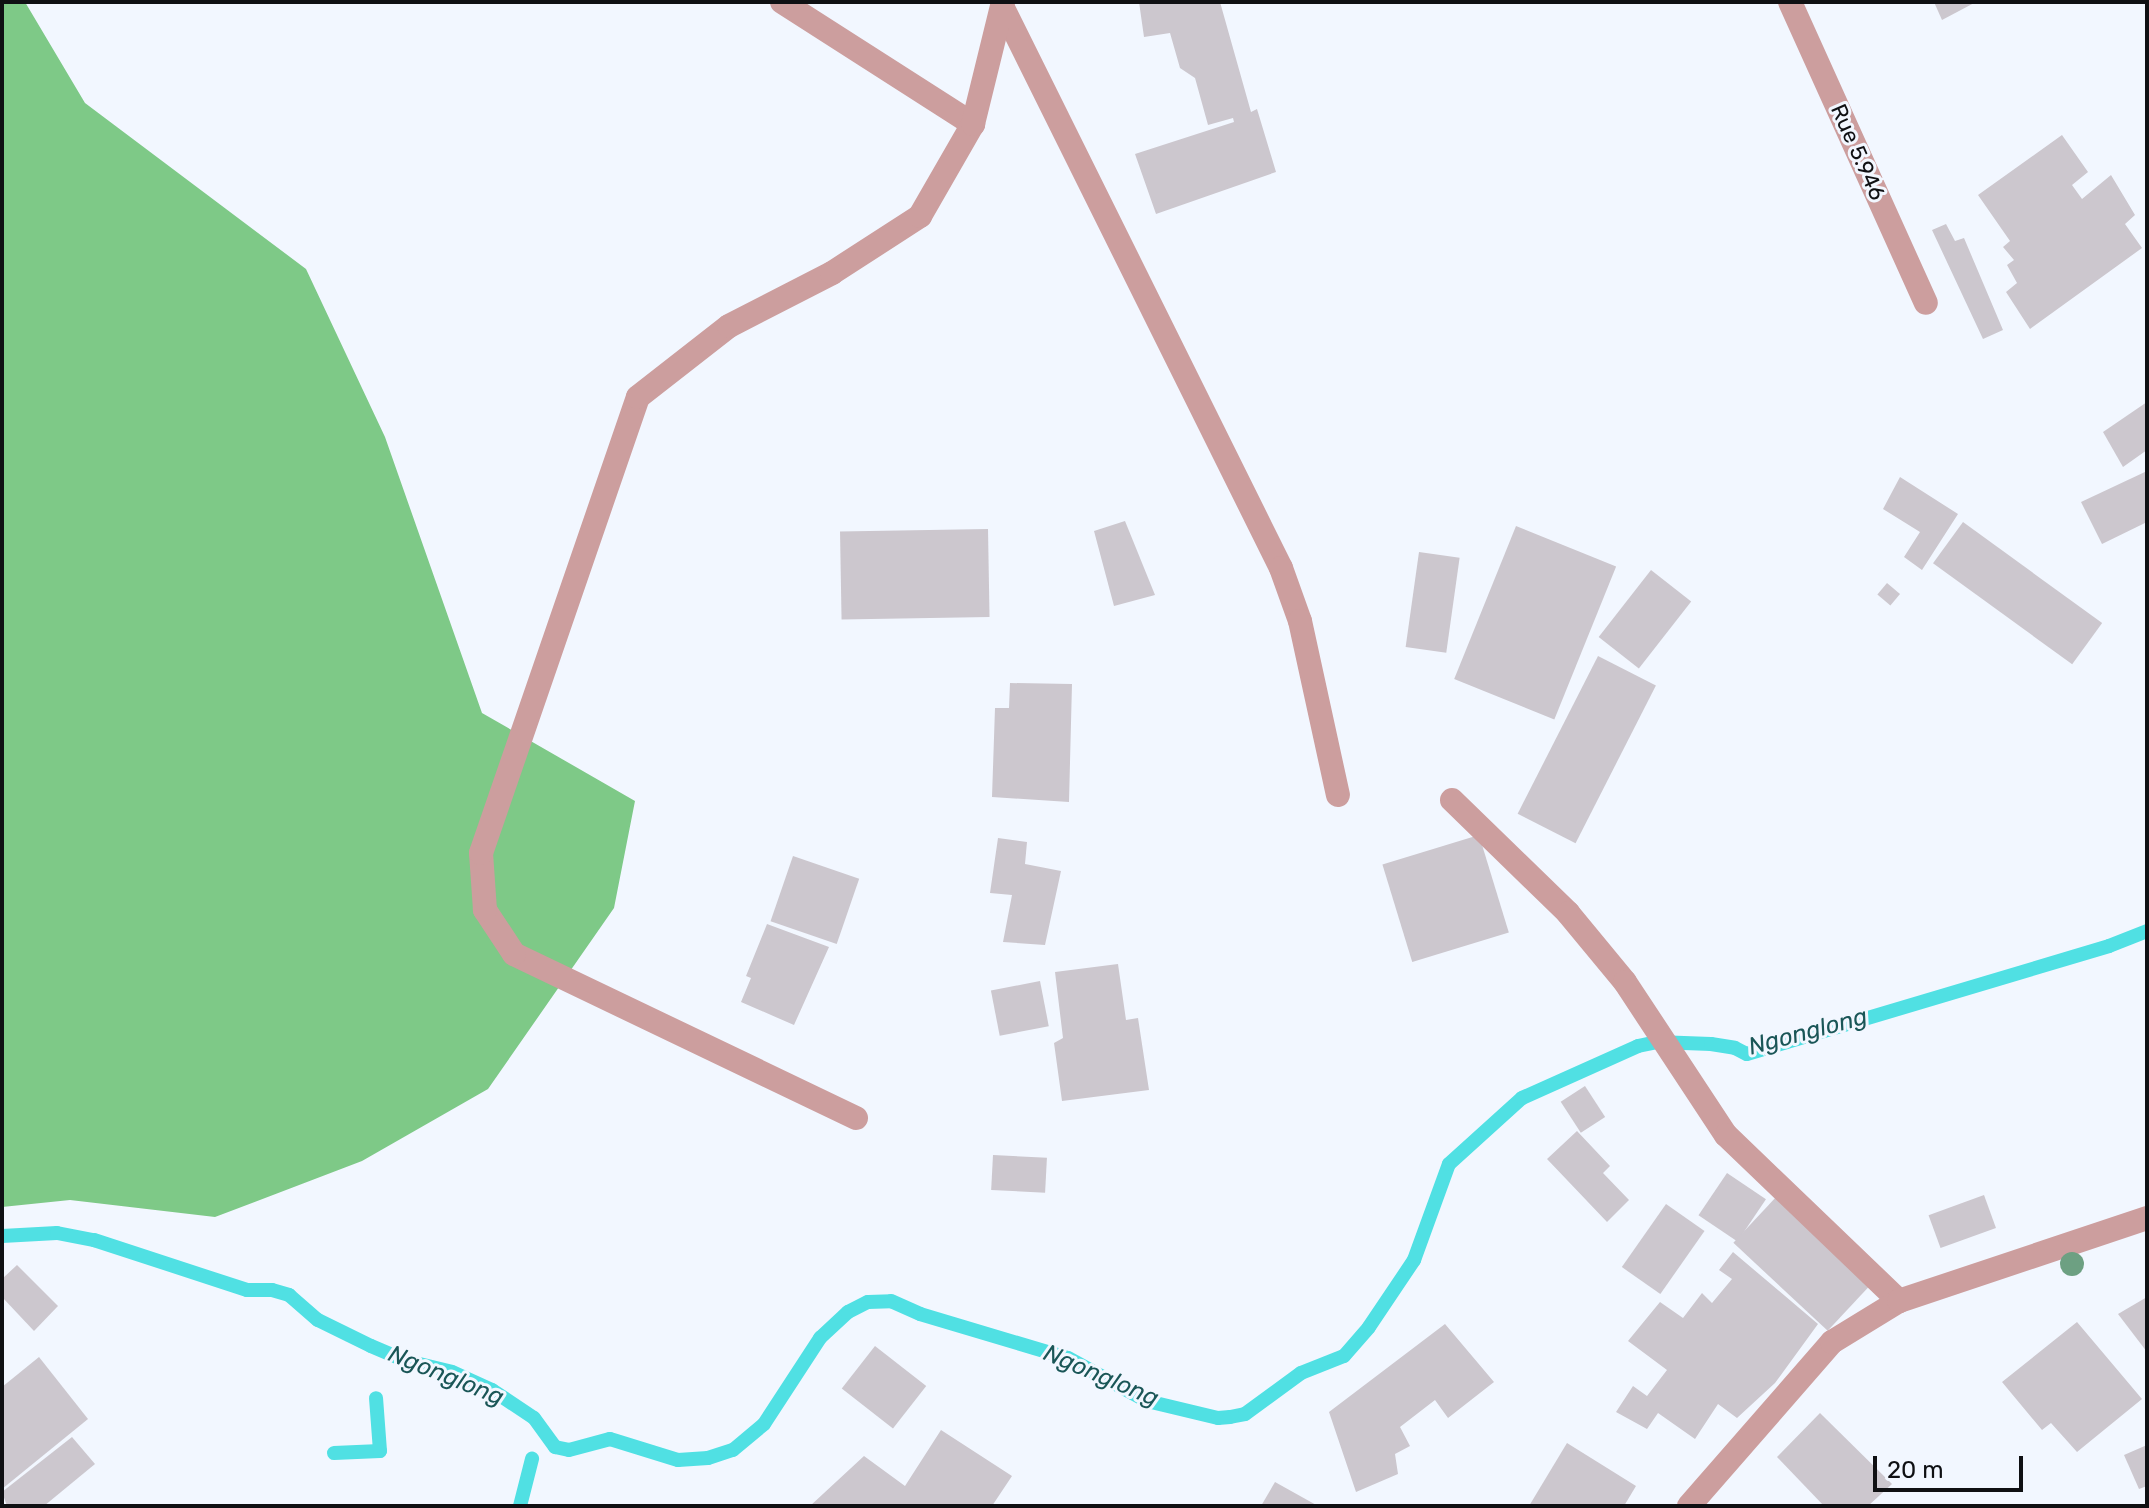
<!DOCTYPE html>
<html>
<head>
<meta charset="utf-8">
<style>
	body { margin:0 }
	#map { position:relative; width:2149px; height:1508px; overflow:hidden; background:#f2f7ff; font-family:Rubik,sans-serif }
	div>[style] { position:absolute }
	.forest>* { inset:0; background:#7ec987 }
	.stream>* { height:14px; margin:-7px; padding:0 7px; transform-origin:7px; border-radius:7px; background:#50e0e3 }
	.building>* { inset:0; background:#ccc7ce; transform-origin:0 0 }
	.minor>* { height:24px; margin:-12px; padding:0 12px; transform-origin:12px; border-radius:12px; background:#cc9e9e }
	.trees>* { width:24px; height:24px; margin:-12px; border-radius:50%; background:#6da082 }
	span { translate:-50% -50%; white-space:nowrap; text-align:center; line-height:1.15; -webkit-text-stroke:6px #f2f7ff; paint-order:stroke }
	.street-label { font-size:22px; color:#0f1013 }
	.water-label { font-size:24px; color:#1a5657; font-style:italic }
	.frame { position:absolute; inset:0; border:4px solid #0f1013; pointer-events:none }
	.scale { position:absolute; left:1873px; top:1456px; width:150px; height:36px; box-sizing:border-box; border:4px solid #0f1013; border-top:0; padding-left:10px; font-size:24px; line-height:28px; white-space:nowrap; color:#0f1013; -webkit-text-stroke:6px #f2f7ff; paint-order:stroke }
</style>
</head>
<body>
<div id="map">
	<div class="forest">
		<div style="clip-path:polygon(2px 2px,25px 2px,85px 103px,306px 269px,385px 437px,482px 713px,635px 801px,614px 908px,488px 1089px,362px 1161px,215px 1217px,70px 1200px,2px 1207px)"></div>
	</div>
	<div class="stream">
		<div style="left:2px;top:1236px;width:55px;rotate:-3.1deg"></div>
		<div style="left:57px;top:1233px;width:38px;rotate:11deg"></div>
		<div style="left:94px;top:1240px;width:161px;rotate:18.1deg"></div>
		<div style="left:247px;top:1290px;width:25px"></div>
		<div style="left:272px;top:1290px;width:18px;rotate:16deg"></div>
		<div style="left:289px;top:1295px;width:38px;rotate:41deg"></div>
		<div style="left:318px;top:1320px;width:59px;rotate:26.1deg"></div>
		<div style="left:371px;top:1346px;width:39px;rotate:23deg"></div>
		<div style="left:407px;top:1361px;width:46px;rotate:13.7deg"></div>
		<div style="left:452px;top:1372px;width:44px;rotate:24.2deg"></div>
		<div style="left:492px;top:1390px;width:50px;rotate:33.7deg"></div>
		<div style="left:534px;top:1418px;width:36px;rotate:54deg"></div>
		<div style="left:555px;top:1447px;width:14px;rotate:12deg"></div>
		<div style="left:569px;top:1450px;width:42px;rotate:-15deg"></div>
		<div style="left:610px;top:1439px;width:71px;rotate:17.2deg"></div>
		<div style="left:678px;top:1460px;width:30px;rotate:-4deg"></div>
		<div style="left:708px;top:1458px;width:26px;rotate:-18deg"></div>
		<div style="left:733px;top:1450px;width:40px;rotate:-40deg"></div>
		<div style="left:764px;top:1424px;width:103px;rotate:-56.9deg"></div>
		<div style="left:820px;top:1338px;width:38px;rotate:-43deg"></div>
		<div style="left:848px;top:1312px;width:22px;rotate:-27deg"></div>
		<div style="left:868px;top:1302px;width:23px;rotate:-2deg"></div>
		<div style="left:891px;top:1301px;width:32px;rotate:24deg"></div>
		<div style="left:920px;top:1314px;width:154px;rotate:16.6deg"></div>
		<div style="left:1068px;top:1358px;width:90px;rotate:28.6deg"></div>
		<div style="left:1147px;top:1401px;width:73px;rotate:13.5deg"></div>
		<div style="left:1218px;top:1418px;width:12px;rotate:-5deg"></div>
		<div style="left:1230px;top:1417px;width:15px;rotate:-11deg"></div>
		<div style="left:1245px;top:1414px;width:69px;rotate:-36.2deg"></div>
		<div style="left:1301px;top:1373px;width:46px;rotate:-21.6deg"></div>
		<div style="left:1344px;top:1356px;width:38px;rotate:-49deg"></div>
		<div style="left:1369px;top:1327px;width:81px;rotate:-56.1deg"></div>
		<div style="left:1414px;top:1260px;width:102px;rotate:-70deg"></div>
		<div style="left:1449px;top:1164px;width:98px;rotate:-42.1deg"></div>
		<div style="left:1522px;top:1098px;width:127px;rotate:-24.1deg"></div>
		<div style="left:1638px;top:1046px;width:19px;rotate:-12deg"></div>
		<div style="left:1657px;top:1042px;width:54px;rotate:2.1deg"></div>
		<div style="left:1711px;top:1044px;width:24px;rotate:9deg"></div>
		<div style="left:1735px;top:1048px;width:13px;rotate:27deg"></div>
		<div style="left:1747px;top:1054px;width:378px;rotate:-16.6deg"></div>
		<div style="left:2109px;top:946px;width:41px;rotate:-21.5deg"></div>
		<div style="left:334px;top:1453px;width:46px;rotate:-2.5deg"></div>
		<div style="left:380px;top:1451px;width:53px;rotate:-94.3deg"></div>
		<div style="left:520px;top:1506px;width:49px;rotate:-75.7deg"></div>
	</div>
	<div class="building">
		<div style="clip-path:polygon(1139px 2px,1220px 2px,1251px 112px,1257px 109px,1276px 172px,1156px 214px,1135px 154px,1234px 122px,1233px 118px,1208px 125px,1195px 78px,1180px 68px,1170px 33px,1144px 37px)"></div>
		<div style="clip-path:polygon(1934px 2px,1976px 2px,1942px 20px)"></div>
		<div style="clip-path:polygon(2062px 135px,2088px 172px,2072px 185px,2082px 199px,2111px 175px,2135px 215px,2125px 224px,2142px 248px,2030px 329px,2006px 292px,2017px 283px,2007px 265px,2014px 260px,2003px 247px,2010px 241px,1978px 195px)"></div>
		<div style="clip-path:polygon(1946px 224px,1955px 241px,1964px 238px,2003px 330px,1983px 339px,1932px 230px)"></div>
		<div style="clip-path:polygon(2147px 402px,2147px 450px,2123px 467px,2103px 432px)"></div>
		<div style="clip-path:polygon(2147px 471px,2147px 522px,2102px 544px,2081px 502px)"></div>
		<div style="clip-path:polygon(1900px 477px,1958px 514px,1922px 570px,1904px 557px,1920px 532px,1883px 509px)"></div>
		<div style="clip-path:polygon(1125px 521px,1155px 595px,1114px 606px,1094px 531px)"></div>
		<div style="left:1963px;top:522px;width:172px;height:51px;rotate:36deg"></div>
		<div style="left:1516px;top:526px;width:108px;height:165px;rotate:22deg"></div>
		<div style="left:988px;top:529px;width:88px;height:148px;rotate:89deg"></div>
		<div style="left:1419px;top:552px;width:41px;height:96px;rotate:8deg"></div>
		<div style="left:1651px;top:570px;width:51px;height:85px;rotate:38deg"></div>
		<div style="left:1887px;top:583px;width:17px;height:15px;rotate:40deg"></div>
		<div style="left:1598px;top:656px;width:65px;height:177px;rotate:27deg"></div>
		<div style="clip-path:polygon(1010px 683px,1072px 684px,1069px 802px,992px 797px,995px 708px,1009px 708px)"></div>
		<div style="left:1479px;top:835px;width:102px;height:101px;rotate:73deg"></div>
		<div style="clip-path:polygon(998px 838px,1027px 842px,1025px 864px,1061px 871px,1045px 945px,1003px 942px,1012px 895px,990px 893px)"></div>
		<div style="left:793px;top:856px;width:70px;height:69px;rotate:19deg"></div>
		<div style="clip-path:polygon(767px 924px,829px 947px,794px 1025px,741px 1002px,751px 978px,746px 976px)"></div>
		<div style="clip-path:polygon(1118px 964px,1126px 1020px,1138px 1018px,1149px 1090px,1062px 1101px,1054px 1043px,1063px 1038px,1055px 972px)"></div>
		<div style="left:1040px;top:981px;width:46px;height:50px;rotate:79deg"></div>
		<div style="left:1585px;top:1086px;width:37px;height:29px;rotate:57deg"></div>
		<div style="clip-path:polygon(1577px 1131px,1610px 1166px,1603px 1173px,1629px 1200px,1607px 1222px,1547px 1159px)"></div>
		<div style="left:993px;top:1155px;width:54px;height:35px;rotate:3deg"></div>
		<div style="left:1727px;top:1173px;width:47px;height:51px;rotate:34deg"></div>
		<div style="left:1984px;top:1195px;width:35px;height:59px;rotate:70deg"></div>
		<div style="left:1777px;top:1196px;width:129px;height:64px;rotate:43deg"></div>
		<div style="left:1666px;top:1204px;width:47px;height:77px;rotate:35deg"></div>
		<div style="clip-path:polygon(1733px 1252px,1818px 1324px,1775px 1383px,1737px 1418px,1718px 1404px,1695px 1439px,1658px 1413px,1647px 1429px,1616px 1412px,1633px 1386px,1647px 1396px,1667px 1370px,1628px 1341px,1660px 1302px,1683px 1318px,1702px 1293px,1712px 1303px,1732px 1279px,1719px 1270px)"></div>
		<div style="clip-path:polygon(17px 1265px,58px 1306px,34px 1331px,2px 1297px,2px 1279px)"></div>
		<div style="clip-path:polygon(2147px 1297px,2147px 1352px,2118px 1314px)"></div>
		<div style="clip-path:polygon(2077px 1322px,2142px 1399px,2077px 1452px,2051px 1423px,2042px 1430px,2002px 1382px)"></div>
		<div style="clip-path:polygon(1445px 1324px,1494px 1382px,1448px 1418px,1435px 1400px,1400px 1427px,1410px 1446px,1395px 1454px,1398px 1474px,1356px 1492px,1329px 1412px)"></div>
		<div style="left:875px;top:1346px;width:65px;height:54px;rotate:38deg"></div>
		<div style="clip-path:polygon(39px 1357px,88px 1419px,2px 1489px,2px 1387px)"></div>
		<div style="clip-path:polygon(1820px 1413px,1892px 1484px,1868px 1506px,1824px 1506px,1777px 1457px)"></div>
		<div style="clip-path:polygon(941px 1430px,1012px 1476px,992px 1506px,810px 1506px,864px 1456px,905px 1486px)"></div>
		<div style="clip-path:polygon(72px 1437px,95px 1464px,44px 1506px,7px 1506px,2px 1492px)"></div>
		<div style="clip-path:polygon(1567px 1443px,1636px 1486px,1624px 1506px,1529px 1506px)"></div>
		<div style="clip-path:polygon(2147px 1445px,2147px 1486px,2139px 1489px,2124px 1455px)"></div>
		<div style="clip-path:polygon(1275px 1482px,1318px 1506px,1261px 1506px)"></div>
	</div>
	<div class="minor">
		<div style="left:782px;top:2px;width:227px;rotate:32.6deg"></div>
		<div style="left:1790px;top:2px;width:330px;rotate:65.7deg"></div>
		<div style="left:1003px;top:8px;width:625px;rotate:63.6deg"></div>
		<div style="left:1281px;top:568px;width:56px;rotate:70.3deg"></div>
		<div style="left:1300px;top:621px;width:178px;rotate:77.7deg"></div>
		<div style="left:1452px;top:800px;width:162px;rotate:44.2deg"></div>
		<div style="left:1568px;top:913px;width:89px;rotate:50.4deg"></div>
		<div style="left:1625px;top:982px;width:183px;rotate:56.6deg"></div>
		<div style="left:1726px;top:1135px;width:240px;rotate:43.8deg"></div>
		<div style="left:856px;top:1118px;width:379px;rotate:-154.4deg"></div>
		<div style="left:514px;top:954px;width:53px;rotate:-123.4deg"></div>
		<div style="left:485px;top:910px;width:57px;rotate:-94deg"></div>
		<div style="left:481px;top:853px;width:482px;rotate:-71deg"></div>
		<div style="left:638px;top:397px;width:115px;rotate:-38deg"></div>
		<div style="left:729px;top:326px;width:116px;rotate:-27.2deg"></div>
		<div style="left:832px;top:273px;width:105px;rotate:-32.9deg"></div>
		<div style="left:920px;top:216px;width:106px;rotate:-60.1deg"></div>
		<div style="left:973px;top:124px;width:126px;rotate:-76.2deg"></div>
		<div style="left:1689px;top:1506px;width:218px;rotate:-48.9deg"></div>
		<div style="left:1832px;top:1342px;width:79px;rotate:-31.5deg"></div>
		<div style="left:1899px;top:1301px;width:262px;rotate:-18.5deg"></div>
	</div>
	<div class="trees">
		<div style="left:2072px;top:1264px"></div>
	</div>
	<div class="street-label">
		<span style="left:1858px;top:152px;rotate:66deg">Rue 5.946</span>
	</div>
	<div class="water-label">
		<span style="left:1808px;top:1032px;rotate:-15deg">Ngonglong</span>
		<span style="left:446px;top:1376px;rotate:22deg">Ngonglong</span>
		<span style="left:1101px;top:1376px;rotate:23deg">Ngonglong</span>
	</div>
	<div class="frame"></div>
	<div class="scale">20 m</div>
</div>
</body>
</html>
